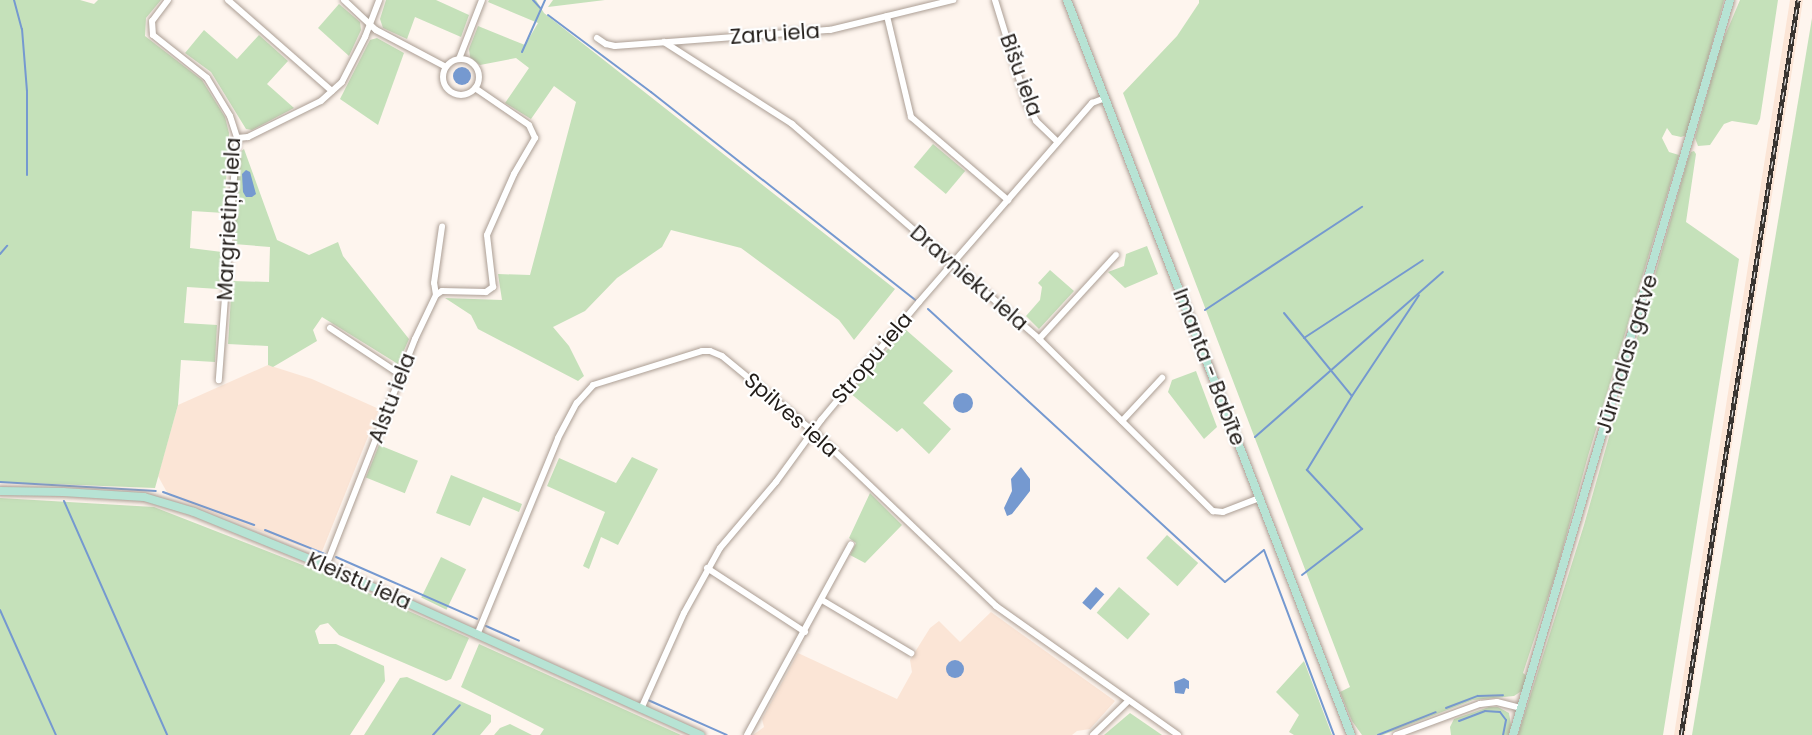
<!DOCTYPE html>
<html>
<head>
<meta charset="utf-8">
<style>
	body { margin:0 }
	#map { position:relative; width:1812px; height:735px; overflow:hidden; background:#fef5ee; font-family:Poppins,sans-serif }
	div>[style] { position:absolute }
	.built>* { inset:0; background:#fbe5d6 }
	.green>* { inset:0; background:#c5e1ba; transform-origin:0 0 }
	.water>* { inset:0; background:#7599d0; transform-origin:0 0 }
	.round { border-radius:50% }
	.stream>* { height:2px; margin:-1px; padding:0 1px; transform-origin:1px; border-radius:1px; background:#7599d0 }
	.roads { filter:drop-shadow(0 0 2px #ab9e94) drop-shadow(0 0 2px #ab9e94) }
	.street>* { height:6px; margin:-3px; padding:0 3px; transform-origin:3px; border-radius:3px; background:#fff }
	.street>.ring { margin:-3px; padding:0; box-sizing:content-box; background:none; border:6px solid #fff; border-radius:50% }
	.secondary>* { height:8px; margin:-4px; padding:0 4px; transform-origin:4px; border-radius:4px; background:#b7e3d4 }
	.rail>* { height:4.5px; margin-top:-2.25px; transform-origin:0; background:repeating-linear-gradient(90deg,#fff 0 7px,#393430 0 14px); box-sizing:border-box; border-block:2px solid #393430 }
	span { translate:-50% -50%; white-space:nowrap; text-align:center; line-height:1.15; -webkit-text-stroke:4.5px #fff; paint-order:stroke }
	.street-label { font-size:21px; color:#211c18 }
</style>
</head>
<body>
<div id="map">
	<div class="built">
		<div style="clip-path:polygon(1790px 0,1803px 0,1794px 58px,1685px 735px,1674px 735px)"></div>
		<div style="clip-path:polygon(268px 365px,312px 379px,379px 409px,321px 554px,169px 496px,158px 476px,178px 405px)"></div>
		<div style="clip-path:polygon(991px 612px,1115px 701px,1090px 729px,1077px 731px,1072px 735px,753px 735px,764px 727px,762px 719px,798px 653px,897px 699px,912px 672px,910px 660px,930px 628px,939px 621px,960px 642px)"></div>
	</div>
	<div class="green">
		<div style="clip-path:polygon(0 0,80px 0,94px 4px,98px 0,161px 0,146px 18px,145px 36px,202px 80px,225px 117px,229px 133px,224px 213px,192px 211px,190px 248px,222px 252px,219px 289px,187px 287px,184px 323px,217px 325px,215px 362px,181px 360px,178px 405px,155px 488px,0 482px)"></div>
		<div style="clip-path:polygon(386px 0,436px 0,469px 15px,461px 37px,415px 17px,407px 39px,383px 28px,380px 19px)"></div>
		<div style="clip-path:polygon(489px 0,536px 0,544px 13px,895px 289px,854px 340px,839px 320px,741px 248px,671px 230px,662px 247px,617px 278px,585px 311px,553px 327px,569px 346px,584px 376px,578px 381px,478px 329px,471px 315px,445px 298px,502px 300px,498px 274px,530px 275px,576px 102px,554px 86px,531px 119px,505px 103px,529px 68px,516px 58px,480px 65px,470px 57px,469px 49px,478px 26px,525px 45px,538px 23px,488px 2px)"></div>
		<div style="clip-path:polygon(553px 0,605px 0,548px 7px)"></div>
		<div style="clip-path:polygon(1199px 0,1724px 0,1687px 135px,1681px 137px,1672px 135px,1667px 128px,1662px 138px,1669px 152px,1679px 155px,1588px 456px,1556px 573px,1523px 673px,1527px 676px,1523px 690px,1514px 696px,1473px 700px,1383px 735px,1362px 735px,1352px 721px,1340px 692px,1350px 687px,1123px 93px,1177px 36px,1199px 3px)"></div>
		<div style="clip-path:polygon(1740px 0,1778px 0,1760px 119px,1757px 125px,1732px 121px,1724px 124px,1710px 145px,1698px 146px,1695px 138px,1721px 45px)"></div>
		<div style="clip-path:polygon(339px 4px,360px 22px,361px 30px,349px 56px,318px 28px)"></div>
		<div style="clip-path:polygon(1812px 18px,1812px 735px,1692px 735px)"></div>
		<div style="clip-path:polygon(204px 30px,237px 59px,259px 35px,288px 61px,267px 84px,294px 108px,252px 130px,246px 129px,211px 72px,185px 53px)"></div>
		<div style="clip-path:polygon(377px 38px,404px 53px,378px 125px,340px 99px,370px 40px)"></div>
		<div style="left:933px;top:144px;width:42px;height:30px;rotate:40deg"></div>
		<div style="clip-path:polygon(244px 149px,277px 240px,309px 255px,338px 242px,343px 256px,409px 339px,398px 364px,322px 317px,313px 330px,317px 341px,273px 367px,268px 365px,268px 346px,228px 344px,232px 281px,269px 282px,270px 247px,234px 244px,238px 154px)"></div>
		<div style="clip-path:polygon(1694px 151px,1696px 154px,1686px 222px,1739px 259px,1663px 735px,1518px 735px,1584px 525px,1688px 159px,1691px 152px)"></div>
		<div style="clip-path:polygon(1147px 246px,1158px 274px,1125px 288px,1108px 272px,1124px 266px,1126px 254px)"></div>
		<div style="clip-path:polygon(1050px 270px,1074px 291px,1039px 329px,1026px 316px,1040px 300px,1042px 287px,1038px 283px)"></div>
		<div style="clip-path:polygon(905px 329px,953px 371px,923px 403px,951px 429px,929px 454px,902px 428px,897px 432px,850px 393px)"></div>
		<div style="clip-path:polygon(1196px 371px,1217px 427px,1204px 439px,1168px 392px,1172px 380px)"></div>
		<div style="left:379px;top:445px;width:42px;height:35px;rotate:22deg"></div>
		<div style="clip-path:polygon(632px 457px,658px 469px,618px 545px,601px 537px,589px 569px,583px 566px,605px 512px,547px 486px,559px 458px,616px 483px)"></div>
		<div style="clip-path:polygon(451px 475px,522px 504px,519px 512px,483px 497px,470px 526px,436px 513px)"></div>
		<div style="clip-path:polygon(870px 493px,902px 525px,865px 563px,850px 555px,856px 543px,849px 538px)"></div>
		<div style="clip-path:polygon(0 498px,154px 507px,328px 575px,469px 638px,451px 679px,446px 681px,339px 635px,328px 623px,320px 625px,315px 631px,319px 644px,336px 644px,384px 666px,385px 681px,350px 735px,0 735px)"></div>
		<div style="left:1167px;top:535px;width:42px;height:31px;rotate:42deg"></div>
		<div style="left:441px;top:557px;width:28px;height:45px;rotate:26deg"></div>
		<div style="left:1119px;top:587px;width:41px;height:34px;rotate:41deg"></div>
		<div style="clip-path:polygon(479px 644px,681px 735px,540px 735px,544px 729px,461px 687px)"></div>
		<div style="clip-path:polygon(1304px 661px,1332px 735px,1294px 735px,1289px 732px,1299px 715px,1276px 692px)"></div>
		<div style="clip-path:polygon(407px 677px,491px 715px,491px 722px,480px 735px,364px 735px,400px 678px)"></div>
		<div style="clip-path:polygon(1489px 707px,1498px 707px,1509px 713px,1511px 725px,1509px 735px,1451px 735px,1450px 727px,1454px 719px)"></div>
		<div style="clip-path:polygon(1130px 713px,1162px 735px,1104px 735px)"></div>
		<div style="clip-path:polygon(510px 724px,532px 735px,494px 735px,500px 728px)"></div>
	</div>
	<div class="water">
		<div class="round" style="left:453px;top:67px;width:18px;height:18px"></div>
		<div style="clip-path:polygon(246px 170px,250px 172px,256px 194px,252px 197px,246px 197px,243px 192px,242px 174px)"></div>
		<div class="round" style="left:953px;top:393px;width:20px;height:20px"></div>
		<div style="clip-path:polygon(1021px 467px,1030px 479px,1030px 491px,1012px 514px,1007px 516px,1004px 508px,1012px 491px,1011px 479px)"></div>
		<div style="left:1096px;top:587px;width:11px;height:21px;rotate:41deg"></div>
		<div class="round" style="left:946px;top:660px;width:18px;height:18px"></div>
		<div style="clip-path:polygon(1184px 678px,1189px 681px,1189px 689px,1186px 688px,1184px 694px,1175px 693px,1174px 682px)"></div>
	</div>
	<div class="stream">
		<div style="left:14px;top:0;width:30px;rotate:75deg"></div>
		<div style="left:22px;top:29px;width:62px;rotate:85.4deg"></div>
		<div style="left:27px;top:91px;width:84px;rotate:90deg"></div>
		<div style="left:533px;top:0;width:12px;rotate:48deg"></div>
		<div style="left:548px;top:15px;width:129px;rotate:36.8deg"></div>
		<div style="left:651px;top:92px;width:340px;rotate:38.2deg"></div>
		<div style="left:522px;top:52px;width:57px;rotate:-66.1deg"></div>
		<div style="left:0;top:254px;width:11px;rotate:-49deg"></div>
		<div style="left:928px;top:309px;width:403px;rotate:42.6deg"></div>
		<div style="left:1225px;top:582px;width:50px;rotate:-39.4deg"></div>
		<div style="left:1264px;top:550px;width:198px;rotate:69.3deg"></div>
		<div style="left:1205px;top:310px;width:188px;rotate:-33.3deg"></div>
		<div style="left:1284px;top:313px;width:107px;rotate:50.7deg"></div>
		<div style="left:1304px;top:338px;width:142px;rotate:-33.2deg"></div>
		<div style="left:1255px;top:437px;width:250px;rotate:-41.3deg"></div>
		<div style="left:0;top:482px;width:156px;rotate:3.3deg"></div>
		<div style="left:163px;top:492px;width:97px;rotate:19.9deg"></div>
		<div style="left:64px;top:501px;width:256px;rotate:66.2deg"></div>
		<div style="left:265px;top:530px;width:65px;rotate:21.8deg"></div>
		<div style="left:336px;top:557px;width:154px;rotate:23.7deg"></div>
		<div style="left:1302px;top:575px;width:76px;rotate:-37.5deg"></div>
		<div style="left:1362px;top:529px;width:81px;rotate:-133deg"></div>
		<div style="left:1307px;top:470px;width:87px;rotate:-58.7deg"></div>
		<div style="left:1352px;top:396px;width:121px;rotate:-56.4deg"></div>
		<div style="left:0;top:610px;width:137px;rotate:65.9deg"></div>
		<div style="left:486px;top:626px;width:36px;rotate:24deg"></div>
		<div style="left:648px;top:700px;width:86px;rotate:23.9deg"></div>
		<div style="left:1446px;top:708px;width:34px;rotate:-21deg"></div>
		<div style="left:1478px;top:696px;width:25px;rotate:-2deg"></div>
		<div style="left:1459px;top:721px;width:28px;rotate:-21deg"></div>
		<div style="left:1485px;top:711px;width:15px;rotate:4deg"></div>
		<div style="left:1500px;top:712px;width:10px;rotate:53deg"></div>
		<div style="left:1506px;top:720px;width:15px;rotate:101deg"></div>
		<div style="left:433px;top:735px;width:40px;rotate:-48deg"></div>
		<div style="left:1378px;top:735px;width:62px;rotate:-21.6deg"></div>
	</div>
	<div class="roads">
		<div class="street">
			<div style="left:168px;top:0;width:26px;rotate:127deg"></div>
			<div style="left:152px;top:21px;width:14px;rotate:86deg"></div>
			<div style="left:153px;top:35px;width:69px;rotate:38.5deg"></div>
			<div style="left:207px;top:78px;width:44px;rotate:58.8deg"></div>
			<div style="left:230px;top:116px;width:23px;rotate:72deg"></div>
			<div style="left:237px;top:138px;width:243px;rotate:94.3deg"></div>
			<div style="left:228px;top:0;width:138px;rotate:41.2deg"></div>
			<div style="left:344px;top:0;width:44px;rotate:43.2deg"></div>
			<div style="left:376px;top:30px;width:79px;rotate:27.9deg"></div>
			<div style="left:995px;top:0;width:106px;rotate:72.9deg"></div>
			<div style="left:1026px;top:101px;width:22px;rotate:63deg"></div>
			<div style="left:1036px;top:121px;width:30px;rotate:44deg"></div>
			<div style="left:887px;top:16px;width:104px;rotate:76.6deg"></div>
			<div style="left:911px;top:117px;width:128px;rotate:40.6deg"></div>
			<div style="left:597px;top:38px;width:11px;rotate:34deg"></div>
			<div style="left:606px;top:44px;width:9px;rotate:13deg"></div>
			<div style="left:615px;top:46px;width:216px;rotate:-4.3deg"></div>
			<div style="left:830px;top:30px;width:127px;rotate:-13.7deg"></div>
			<div style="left:664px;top:42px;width:152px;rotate:32.6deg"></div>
			<div style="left:792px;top:124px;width:327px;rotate:41deg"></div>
			<div style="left:1039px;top:339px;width:245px;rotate:44.7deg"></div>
			<div style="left:1213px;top:511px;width:10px;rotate:6deg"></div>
			<div style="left:1223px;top:512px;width:40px;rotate:-21deg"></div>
			<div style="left:459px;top:59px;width:63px;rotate:-68.7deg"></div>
			<div class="ring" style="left:443px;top:59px;width:30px;height:30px"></div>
			<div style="left:237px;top:138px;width:11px;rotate:-5deg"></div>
			<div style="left:248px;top:137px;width:81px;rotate:-26.3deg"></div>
			<div style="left:321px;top:101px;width:28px;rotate:-42deg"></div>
			<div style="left:342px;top:82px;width:51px;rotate:-62.9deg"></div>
			<div style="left:365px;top:37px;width:40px;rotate:-69deg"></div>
			<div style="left:436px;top:295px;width:7px;rotate:-34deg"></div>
			<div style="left:442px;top:291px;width:44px;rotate:1.3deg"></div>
			<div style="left:486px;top:292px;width:9px;rotate:-36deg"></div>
			<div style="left:493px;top:287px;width:52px;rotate:-96.6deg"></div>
			<div style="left:487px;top:235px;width:67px;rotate:-66.1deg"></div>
			<div style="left:514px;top:174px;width:42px;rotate:-59.7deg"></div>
			<div style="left:535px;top:138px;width:14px;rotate:-115deg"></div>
			<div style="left:529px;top:125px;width:65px;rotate:-145.6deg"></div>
			<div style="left:330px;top:328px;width:85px;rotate:33.5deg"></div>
			<div style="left:1039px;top:339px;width:114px;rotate:-47.5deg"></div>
			<div style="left:1122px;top:421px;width:59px;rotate:-47.1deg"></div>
			<div style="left:326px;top:566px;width:244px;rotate:-68.6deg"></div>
			<div style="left:415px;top:339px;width:49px;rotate:-64.5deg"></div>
			<div style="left:436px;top:295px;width:12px;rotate:-99deg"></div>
			<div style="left:434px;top:283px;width:57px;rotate:-81.9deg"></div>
			<div style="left:707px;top:568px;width:117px;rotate:33.1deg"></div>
			<div style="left:822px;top:600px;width:104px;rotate:30.8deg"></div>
			<div style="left:477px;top:635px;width:213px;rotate:-67.6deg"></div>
			<div style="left:558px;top:438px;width:40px;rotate:-62deg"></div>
			<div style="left:577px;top:403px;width:24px;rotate:-48deg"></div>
			<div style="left:593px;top:385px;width:114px;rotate:-17.3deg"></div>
			<div style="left:702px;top:351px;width:8px"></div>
			<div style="left:710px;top:351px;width:13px;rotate:23deg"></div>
			<div style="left:722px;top:356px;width:118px;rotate:39.5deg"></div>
			<div style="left:813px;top:431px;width:253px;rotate:43.7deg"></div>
			<div style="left:996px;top:606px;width:223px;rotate:35.3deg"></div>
			<div style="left:641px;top:709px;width:105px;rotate:-65.9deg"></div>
			<div style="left:684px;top:613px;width:74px;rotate:-61deg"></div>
			<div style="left:720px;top:548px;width:87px;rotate:-49.7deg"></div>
			<div style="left:776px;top:482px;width:77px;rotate:-54deg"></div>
			<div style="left:821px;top:420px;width:153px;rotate:-50.3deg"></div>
			<div style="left:919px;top:302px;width:264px;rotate:-49deg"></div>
			<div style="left:1092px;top:103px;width:14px;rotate:-21deg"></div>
			<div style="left:747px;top:735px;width:217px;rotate:-61.4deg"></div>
			<div style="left:1093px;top:735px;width:47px;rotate:-44.1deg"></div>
			<div style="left:1396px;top:735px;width:90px;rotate:-20.3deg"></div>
			<div style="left:1480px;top:704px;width:17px;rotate:-7deg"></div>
			<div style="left:1497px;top:702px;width:25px;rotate:14deg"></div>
		</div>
		<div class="secondary">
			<div style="left:1067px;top:0;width:788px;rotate:68.87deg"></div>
			<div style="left:0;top:491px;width:63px;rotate:0.9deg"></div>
			<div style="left:63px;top:492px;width:81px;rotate:3.5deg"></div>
			<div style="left:144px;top:497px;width:52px;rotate:16.7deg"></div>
			<div style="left:194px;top:512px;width:143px;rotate:22.2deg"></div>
			<div style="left:326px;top:566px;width:411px;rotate:24.3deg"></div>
			<div style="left:1513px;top:735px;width:766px;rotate:-73.55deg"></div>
		</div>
	</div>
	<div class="rail">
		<div style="left:1681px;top:735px;width:744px;rotate:-80.96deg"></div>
	</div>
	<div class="street-label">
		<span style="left:775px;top:34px;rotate:-4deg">Zaru iela</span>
		<span style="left:1021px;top:75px;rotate:70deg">Bišu iela</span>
		<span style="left:229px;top:219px;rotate:-87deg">Margrietiņu iela</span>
		<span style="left:969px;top:278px;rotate:41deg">Dravnieku iela</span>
		<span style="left:1627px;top:354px;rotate:-73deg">Jūrmalas gatve</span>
		<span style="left:872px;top:358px;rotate:-50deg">Stropu iela</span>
		<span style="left:1209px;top:367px;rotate:69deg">Imanta - Babīte</span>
		<span style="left:392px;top:398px;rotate:-69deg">Alstu iela</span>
		<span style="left:791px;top:415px;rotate:41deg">Spilves iela</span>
		<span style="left:359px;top:581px;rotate:24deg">Kleistu iela</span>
	</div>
</div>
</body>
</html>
